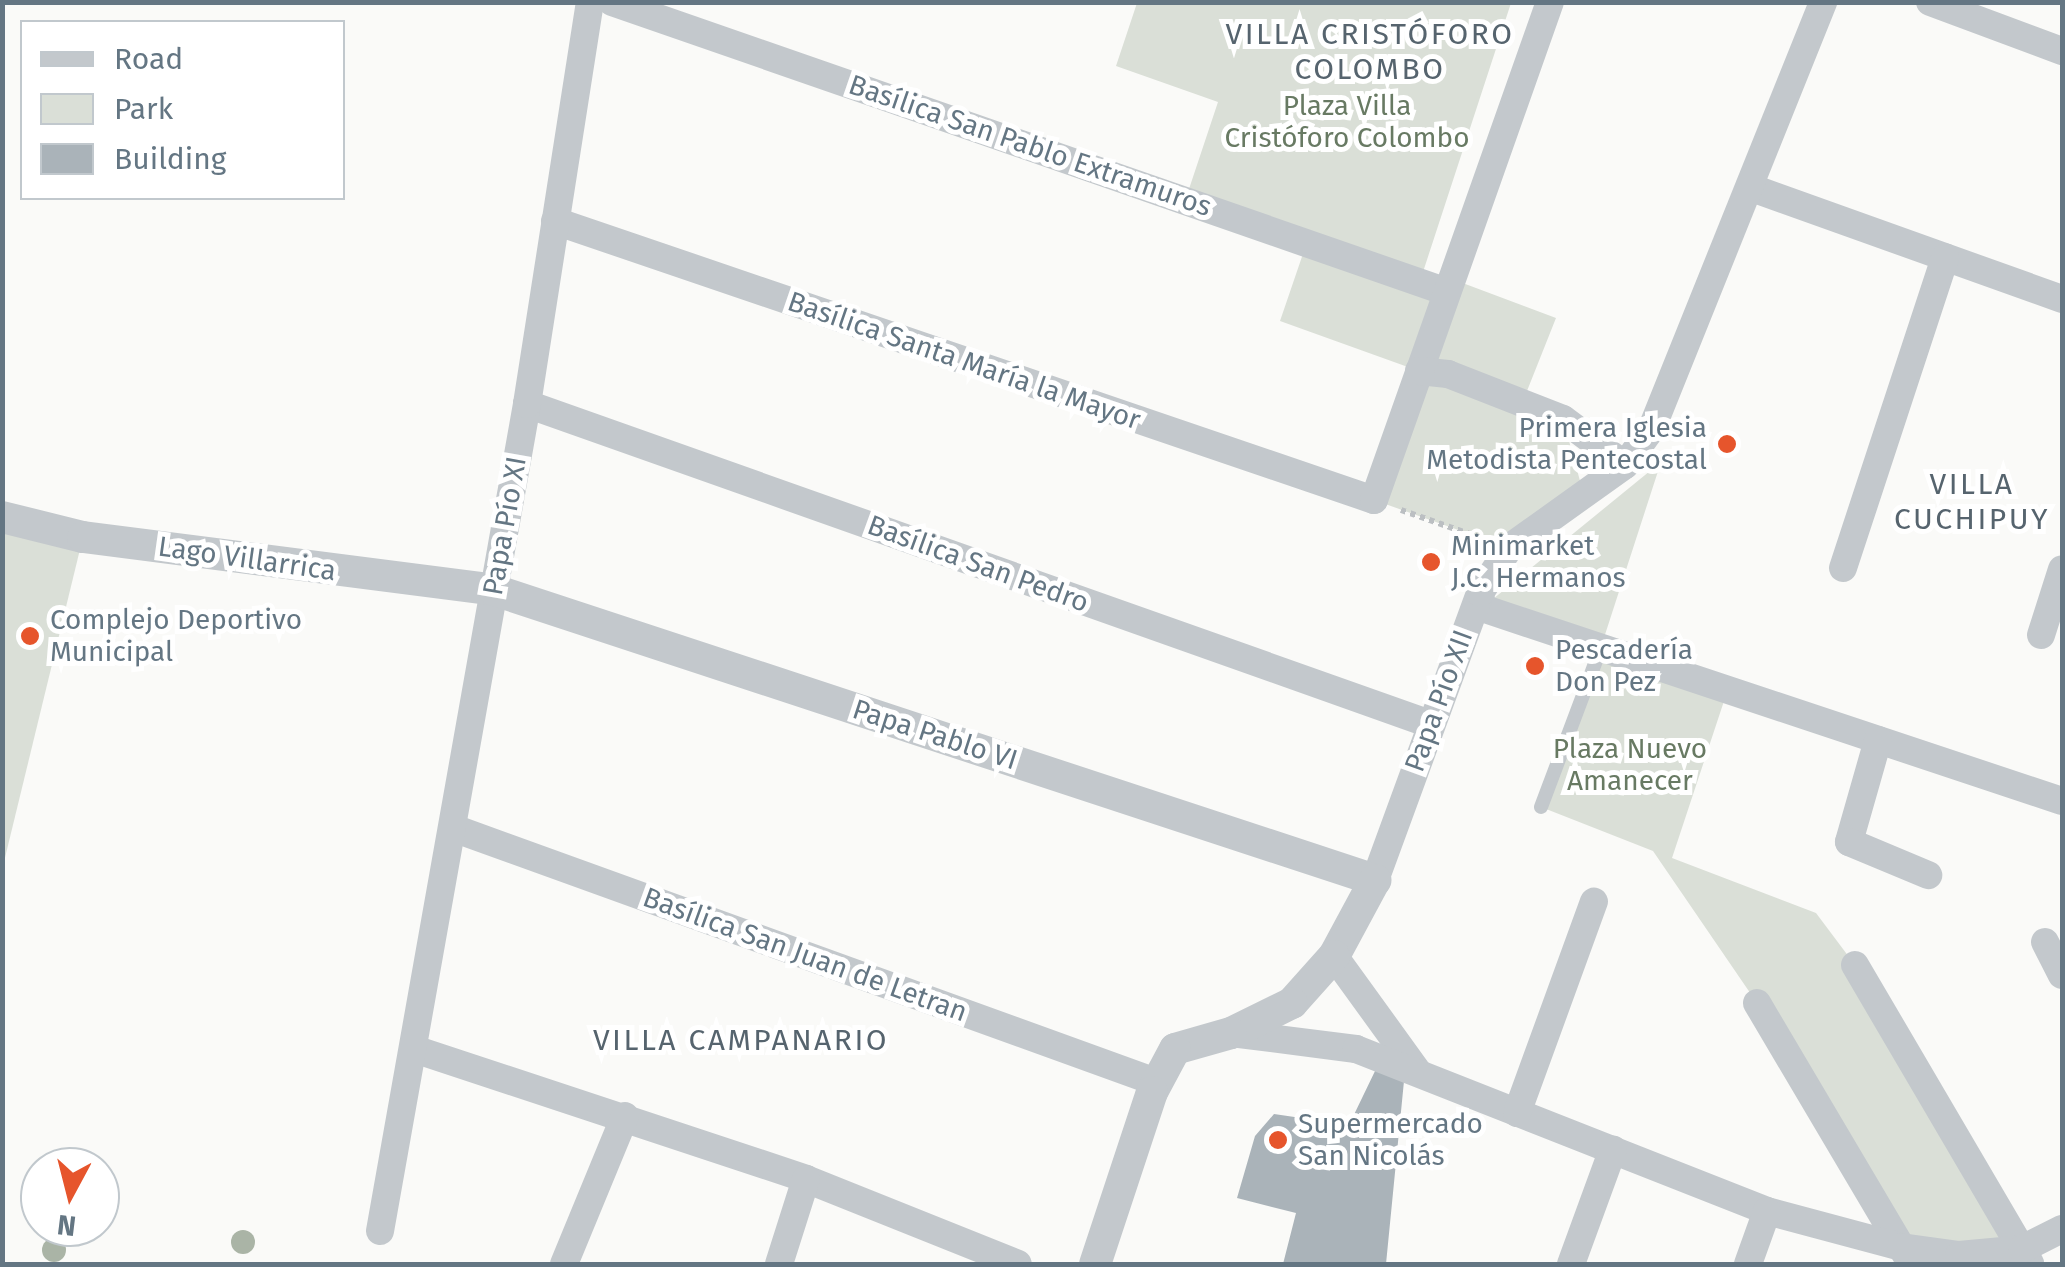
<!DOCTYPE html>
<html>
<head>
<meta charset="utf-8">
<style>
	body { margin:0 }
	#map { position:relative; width:2065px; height:1267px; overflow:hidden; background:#fafaf8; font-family:"Fira Sans",sans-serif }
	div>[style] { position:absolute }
	.green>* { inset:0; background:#dadfd7 }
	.building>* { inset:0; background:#aab3b9 }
	.path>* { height:6px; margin-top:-3px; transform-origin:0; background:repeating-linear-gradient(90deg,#bbbfc2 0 5px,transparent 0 10px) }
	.service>* { height:14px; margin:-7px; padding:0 7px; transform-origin:7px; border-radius:7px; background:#c3c8cc }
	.minor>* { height:28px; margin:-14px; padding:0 14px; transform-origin:14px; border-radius:14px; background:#c3c8cc }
	.tertiary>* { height:32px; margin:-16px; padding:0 16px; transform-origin:16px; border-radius:16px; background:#c3c8cc }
	.trees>* { width:24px; height:24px; margin:-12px; border-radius:50%; background:#aab4a6 }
	.dots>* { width:28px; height:28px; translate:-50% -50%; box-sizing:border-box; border:5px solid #fff; border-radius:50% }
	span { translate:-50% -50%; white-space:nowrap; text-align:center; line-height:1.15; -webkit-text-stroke:10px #fff; paint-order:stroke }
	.park-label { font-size:28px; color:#687a63 }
	.street-label { font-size:28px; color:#647683 }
	.poi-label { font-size:28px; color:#647683 }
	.right { translate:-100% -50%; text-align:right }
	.left { translate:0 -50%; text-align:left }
	.neighbourhood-label { font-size:30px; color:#56646e; letter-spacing:2.5px }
	.frame { position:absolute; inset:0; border:5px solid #647683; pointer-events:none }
	.legend { position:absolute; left:20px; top:20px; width:325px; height:180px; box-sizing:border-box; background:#fff; border:2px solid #c1c8cd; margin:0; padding:12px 18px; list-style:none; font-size:30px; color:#647683 }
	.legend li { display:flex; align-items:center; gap:20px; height:50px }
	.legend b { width:50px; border:2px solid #c1c8cd }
	.north { position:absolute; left:20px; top:1147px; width:100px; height:100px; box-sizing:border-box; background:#fff; border:2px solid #c1c8cd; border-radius:50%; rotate:187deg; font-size:28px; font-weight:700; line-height:40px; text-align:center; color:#647683 }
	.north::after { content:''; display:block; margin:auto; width:35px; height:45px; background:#e6552c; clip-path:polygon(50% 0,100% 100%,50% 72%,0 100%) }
</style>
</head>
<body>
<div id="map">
	<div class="green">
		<div style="clip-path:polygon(1137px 3px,1511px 3px,1423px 272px,1187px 195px,1218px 102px,1116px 66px)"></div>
		<div style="clip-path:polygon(1307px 242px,1452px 279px,1556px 318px,1523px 401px,1563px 419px,1585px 499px,1509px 548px,1374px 500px,1419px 371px,1280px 321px)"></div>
		<div style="clip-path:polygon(1661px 462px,1601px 647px,1728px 689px,1672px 858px,1816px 913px,1855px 965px,2032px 1264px,1911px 1264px,1757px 1003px,1653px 851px,1541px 807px,1600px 647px,1482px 608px)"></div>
		<div style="clip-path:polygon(3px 517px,83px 537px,3px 866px)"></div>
	</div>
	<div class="building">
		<div style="clip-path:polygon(1376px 1069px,1404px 1081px,1386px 1264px,1283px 1264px,1296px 1213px,1237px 1198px,1255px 1136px,1274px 1114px,1349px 1125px)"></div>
	</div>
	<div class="path">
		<div style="left:1401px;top:510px;width:88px;rotate:19.3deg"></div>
	</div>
	<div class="service">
		<div style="left:1541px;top:807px;width:171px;rotate:-69.4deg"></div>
	</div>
	<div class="minor">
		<div style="left:612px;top:2px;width:884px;rotate:19.15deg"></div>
		<div style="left:1930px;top:2px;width:141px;rotate:20.4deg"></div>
		<div style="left:1752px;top:188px;width:329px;rotate:19.7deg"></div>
		<div style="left:555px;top:221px;width:865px;rotate:18.81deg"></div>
		<div style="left:1374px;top:500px;width:528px;rotate:-70.54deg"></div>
		<div style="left:1419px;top:371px;width:29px;rotate:6deg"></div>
		<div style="left:1448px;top:374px;width:123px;rotate:21.4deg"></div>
		<div style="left:1563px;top:419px;width:77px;rotate:36.6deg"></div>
		<div style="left:527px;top:404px;width:958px;rotate:19.51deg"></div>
		<div style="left:1843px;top:568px;width:327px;rotate:-71.8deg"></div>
		<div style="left:1480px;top:593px;width:15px;rotate:82deg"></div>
		<div style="left:1482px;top:608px;width:611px;rotate:18.41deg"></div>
		<div style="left:2041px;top:635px;width:69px;rotate:-72.3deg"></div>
		<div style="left:1878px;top:740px;width:106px;rotate:105.9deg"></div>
		<div style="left:1849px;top:842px;width:86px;rotate:22.7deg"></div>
		<div style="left:453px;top:828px;width:747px;rotate:19.87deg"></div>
		<div style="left:1375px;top:880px;width:306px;rotate:-69.9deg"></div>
		<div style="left:1480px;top:593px;width:54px;rotate:-57.2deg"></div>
		<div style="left:1509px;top:548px;width:143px;rotate:-35.6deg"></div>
		<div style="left:1625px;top:465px;width:46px;rotate:-53.9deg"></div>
		<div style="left:1652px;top:428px;width:459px;rotate:-68.1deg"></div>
		<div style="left:2045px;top:942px;width:37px;rotate:63deg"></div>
		<div style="left:1334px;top:956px;width:143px;rotate:54.1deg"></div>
		<div style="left:1855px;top:965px;width:346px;rotate:59.6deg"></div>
		<div style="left:1757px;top:1003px;width:293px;rotate:59.4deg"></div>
		<div style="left:1231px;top:1033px;width:126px;rotate:7.3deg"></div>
		<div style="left:1356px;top:1049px;width:442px;rotate:21.5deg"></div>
		<div style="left:1767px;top:1211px;width:139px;rotate:15deg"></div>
		<div style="left:1901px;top:1247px;width:59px;rotate:7.9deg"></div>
		<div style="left:1959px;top:1255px;width:63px;rotate:-5.4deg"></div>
		<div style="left:2022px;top:1249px;width:45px;rotate:-26.6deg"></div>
		<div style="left:414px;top:1049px;width:413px;rotate:18.3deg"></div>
		<div style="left:806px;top:1179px;width:228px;rotate:21.8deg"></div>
		<div style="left:1517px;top:1113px;width:225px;rotate:-70deg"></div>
		<div style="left:380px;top:1231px;width:840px;rotate:-79.92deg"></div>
		<div style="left:527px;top:404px;width:407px;rotate:-81.1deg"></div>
		<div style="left:564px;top:1264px;width:160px;rotate:-67.6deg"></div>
		<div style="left:779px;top:1264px;width:89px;rotate:-72.4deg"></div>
		<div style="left:1571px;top:1264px;width:122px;rotate:-69.9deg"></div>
		<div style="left:1748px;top:1264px;width:56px;rotate:-70.3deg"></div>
	</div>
	<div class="tertiary">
		<div style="left:2px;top:517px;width:83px;rotate:13.9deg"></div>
		<div style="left:83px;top:537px;width:414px;rotate:7.3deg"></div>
		<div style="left:494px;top:590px;width:928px;rotate:18.22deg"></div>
		<div style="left:1375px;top:880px;width:86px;rotate:118.3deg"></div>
		<div style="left:1334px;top:956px;width:63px;rotate:131.8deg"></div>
		<div style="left:1292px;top:1003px;width:68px;rotate:153.8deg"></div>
		<div style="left:1231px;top:1033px;width:58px;rotate:164.1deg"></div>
		<div style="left:1175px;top:1049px;width:49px;rotate:118.1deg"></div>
		<div style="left:1152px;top:1092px;width:181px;rotate:108.3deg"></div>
	</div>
	<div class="trees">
		<div style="left:243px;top:1242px"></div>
		<div style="left:54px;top:1250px"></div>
	</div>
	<div class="dots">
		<div style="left:1727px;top:444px;background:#e6552c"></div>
		<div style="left:1431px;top:562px;background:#e6552c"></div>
		<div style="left:30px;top:636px;background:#e6552c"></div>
		<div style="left:1535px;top:666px;background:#e6552c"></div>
		<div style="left:1278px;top:1140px;background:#e6552c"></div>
	</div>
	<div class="park-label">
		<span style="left:1347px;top:122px">Plaza Villa<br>Cristóforo Colombo</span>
		<span style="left:1630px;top:765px">Plaza Nuevo<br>Amanecer</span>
	</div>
	<div class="street-label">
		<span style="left:1030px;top:146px;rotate:19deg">Basílica San Pablo Extramuros</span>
		<span style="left:964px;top:361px;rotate:19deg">Basílica Santa María la Mayor</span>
		<span style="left:505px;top:526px;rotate:-80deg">Papa Pío XI</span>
		<span style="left:247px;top:559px;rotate:8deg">Lago Villarrica</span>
		<span style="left:978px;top:564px;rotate:20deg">Basílica San Pedro</span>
		<span style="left:1439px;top:701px;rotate:-70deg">Papa Pío XII</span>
		<span style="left:935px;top:735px;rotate:18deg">Papa Pablo VI</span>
		<span style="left:805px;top:955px;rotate:20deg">Basílica San Juan de Letran</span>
	</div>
	<div class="poi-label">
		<span class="right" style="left:1707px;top:444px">Primera Iglesia<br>Metodista Pentecostal</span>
		<span class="left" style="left:1451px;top:562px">Minimarket<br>J.C. Hermanos</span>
		<span class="left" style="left:50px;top:636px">Complejo Deportivo<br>Municipal</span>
		<span class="left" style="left:1555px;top:666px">Pescadería<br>Don Pez</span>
		<span class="left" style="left:1298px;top:1140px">Supermercado<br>San Nicolás</span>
	</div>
	<div class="neighbourhood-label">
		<span style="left:1370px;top:51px">VILLA CRISTÓFORO<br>COLOMBO</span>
		<span style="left:1972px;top:501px">VILLA<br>CUCHIPUY</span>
		<span style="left:741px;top:1040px">VILLA CAMPANARIO</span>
	</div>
	<div class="frame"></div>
	<ul class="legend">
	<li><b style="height:12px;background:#c3c8cc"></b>Road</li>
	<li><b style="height:28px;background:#dadfd7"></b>Park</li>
	<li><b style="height:28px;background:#aab3b9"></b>Building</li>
	</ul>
	<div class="north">N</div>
</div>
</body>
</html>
